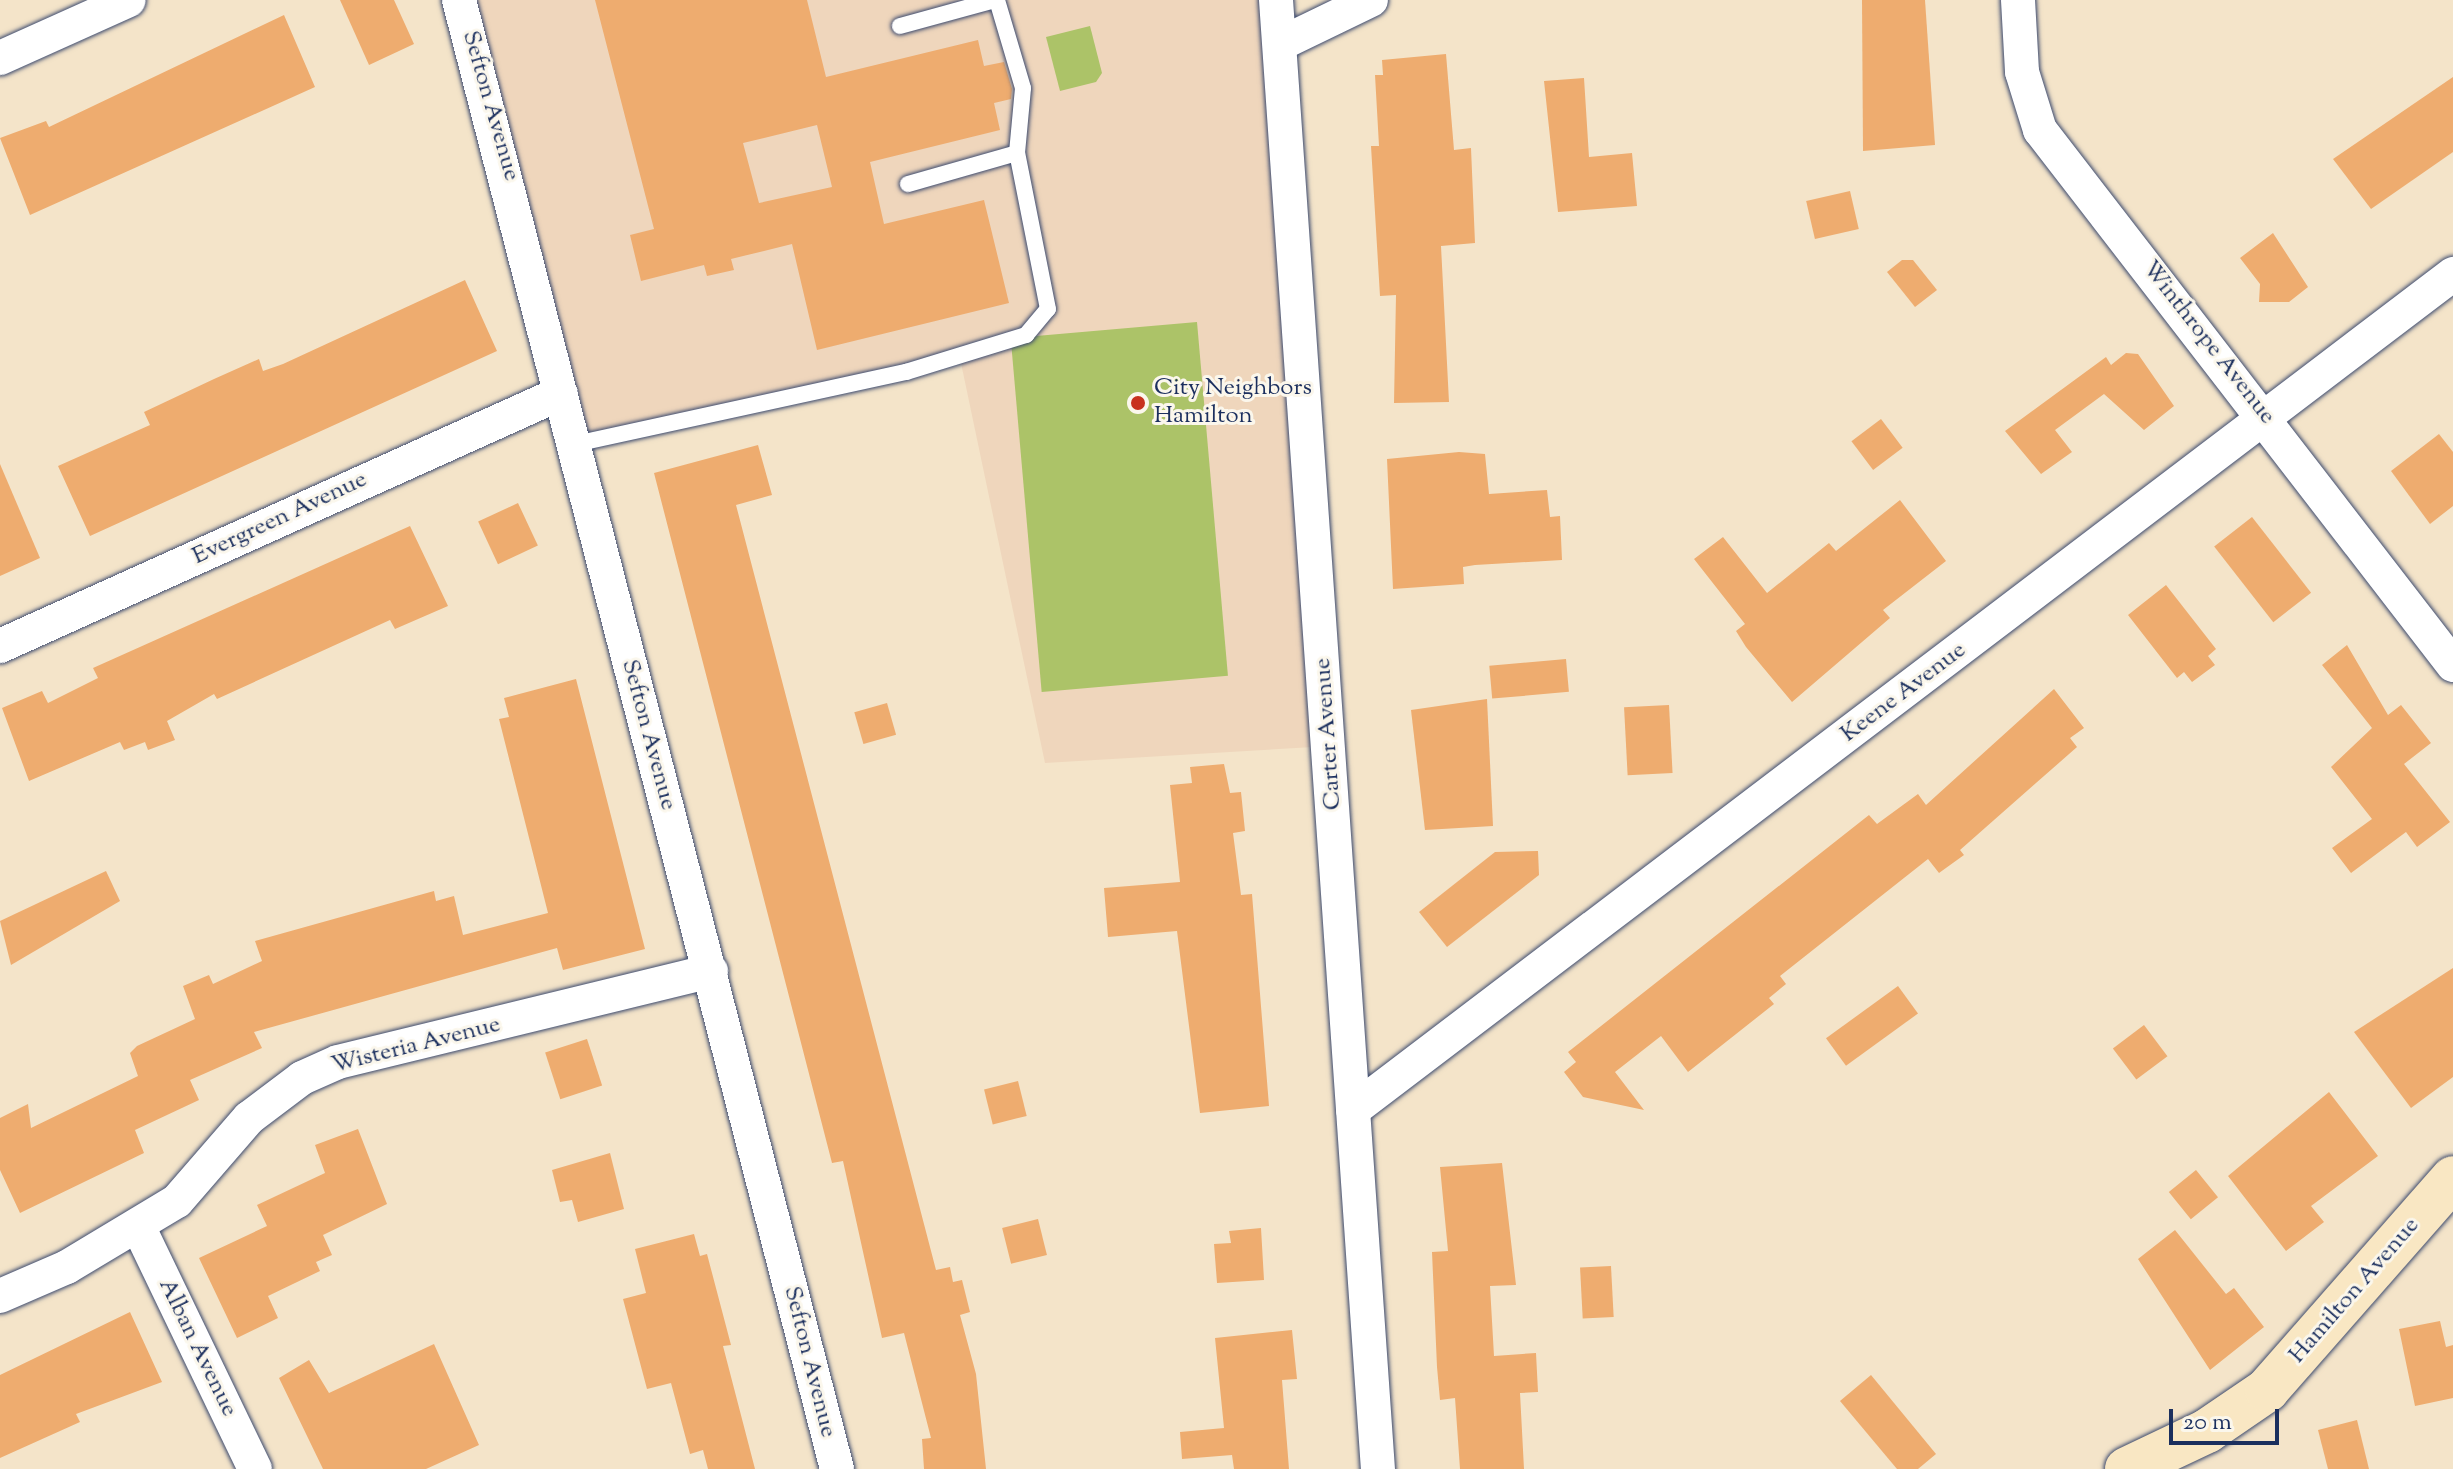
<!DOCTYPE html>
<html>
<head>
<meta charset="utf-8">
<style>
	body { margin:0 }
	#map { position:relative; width:2453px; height:1469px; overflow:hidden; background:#f4e4c9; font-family:"Sorts Mill Goudy",serif }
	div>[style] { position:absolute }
	.built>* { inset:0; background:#efd6bc }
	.green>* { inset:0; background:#acc368; transform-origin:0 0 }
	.building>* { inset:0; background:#eeac6f; transform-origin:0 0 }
	.roads { filter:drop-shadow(0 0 2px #3c4a6e) drop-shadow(0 0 2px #3c4a6e) }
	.lane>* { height:16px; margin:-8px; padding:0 8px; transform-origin:8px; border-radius:8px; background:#fff }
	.street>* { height:34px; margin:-17px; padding:0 17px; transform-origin:17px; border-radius:17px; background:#fff }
	.secondary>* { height:44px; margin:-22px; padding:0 22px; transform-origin:22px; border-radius:22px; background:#f9e7c3 }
	.dots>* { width:22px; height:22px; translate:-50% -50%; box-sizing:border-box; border:4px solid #fbf7ec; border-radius:50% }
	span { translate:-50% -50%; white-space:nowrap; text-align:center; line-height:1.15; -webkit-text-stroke:6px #fbf7ec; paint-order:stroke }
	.street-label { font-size:24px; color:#1b2f5e }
	.poi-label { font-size:24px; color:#1b2f5e }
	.left { translate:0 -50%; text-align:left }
	.scale { position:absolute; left:2169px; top:1409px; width:110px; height:36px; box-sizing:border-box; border:4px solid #1b2f5e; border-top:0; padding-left:10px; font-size:24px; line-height:28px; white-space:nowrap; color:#1b2f5e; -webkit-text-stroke:6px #fbf7ec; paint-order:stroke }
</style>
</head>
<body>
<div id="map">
	<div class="built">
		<div style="clip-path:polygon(459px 0,1276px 0,1330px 746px,1045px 763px,961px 363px,575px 444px)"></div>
	</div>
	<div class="green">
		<div style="clip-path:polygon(1090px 26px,1102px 73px,1096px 82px,1060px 91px,1046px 37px)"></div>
		<div style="left:1197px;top:322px;width:355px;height:187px;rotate:85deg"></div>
	</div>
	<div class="building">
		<div style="clip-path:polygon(340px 0,394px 0,414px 44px,369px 65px)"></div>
		<div style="clip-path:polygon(evenodd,595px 0,807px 0,826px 77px,978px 40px,984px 66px,1004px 62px,1012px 89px,1011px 99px,994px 103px,1000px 130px,870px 162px,884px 224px,984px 200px,1009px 303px,817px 350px,792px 244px,731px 259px,734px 270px,707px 276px,704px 265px,641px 281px,630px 235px,654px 229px,595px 0,817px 125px,832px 187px,759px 203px,743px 143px,817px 125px)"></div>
		<div style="clip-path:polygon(1862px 0,1925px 0,1935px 145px,1863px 151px)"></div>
		<div style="clip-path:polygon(284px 15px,315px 87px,30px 215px,0 138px,46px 121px,49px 127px)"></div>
		<div style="clip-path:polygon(1446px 54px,1454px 150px,1471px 148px,1475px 243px,1441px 246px,1449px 402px,1394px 403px,1396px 295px,1380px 296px,1371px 146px,1379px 146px,1375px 75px,1383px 75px,1382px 60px)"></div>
		<div style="clip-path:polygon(2453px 77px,2453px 152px,2371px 209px,2333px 159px)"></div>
		<div style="clip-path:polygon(1584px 78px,1589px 157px,1632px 153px,1637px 206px,1558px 212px,1544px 81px)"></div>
		<div style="left:1850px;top:191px;width:39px;height:45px;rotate:77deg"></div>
		<div style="clip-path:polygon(2273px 233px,2308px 287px,2289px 302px,2259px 302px,2260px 284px,2240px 258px)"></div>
		<div style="clip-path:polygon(1902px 260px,1913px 260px,1937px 290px,1915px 307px,1887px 272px)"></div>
		<div style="clip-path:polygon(465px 280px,497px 351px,90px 536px,58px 466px,150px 425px,144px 412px,214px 379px,259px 359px,263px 371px,283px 364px)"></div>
		<div style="clip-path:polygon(2126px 353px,2138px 354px,2174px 406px,2144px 430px,2104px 394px,2055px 430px,2072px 452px,2041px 474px,2005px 431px,2106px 357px,2111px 365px)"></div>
		<div style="left:1881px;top:419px;width:36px;height:37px;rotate:53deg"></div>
		<div style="clip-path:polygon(2439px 434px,2453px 452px,2453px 506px,2430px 524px,2391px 471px)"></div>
		<div style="clip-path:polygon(758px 445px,772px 495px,736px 505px,936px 1270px,950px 1267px,953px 1282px,962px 1280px,970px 1312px,960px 1315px,976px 1374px,986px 1469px,924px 1469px,922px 1439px,931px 1438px,904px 1333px,882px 1338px,843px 1161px,832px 1163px,654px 473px)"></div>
		<div style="clip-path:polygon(1459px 452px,1485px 454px,1489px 494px,1547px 490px,1550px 517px,1560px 516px,1562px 560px,1475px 565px,1463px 567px,1464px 584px,1393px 589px,1387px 459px)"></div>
		<div style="clip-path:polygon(0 464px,40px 558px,0 576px)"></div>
		<div style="clip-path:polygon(1900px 500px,1946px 561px,1883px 610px,1890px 618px,1792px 702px,1746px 647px,1736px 631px,1745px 624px,1694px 559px,1723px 537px,1767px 593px,1829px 543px,1836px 551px)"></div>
		<div style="left:518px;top:503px;width:47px;height:44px;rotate:65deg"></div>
		<div style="left:2252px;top:517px;width:96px;height:48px;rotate:52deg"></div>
		<div style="clip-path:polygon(410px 526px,448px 606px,395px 629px,390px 620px,217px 699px,214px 694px,167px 721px,175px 740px,148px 750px,145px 742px,124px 750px,120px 742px,29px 781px,2px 708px,42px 691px,48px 703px,98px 678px,93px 668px)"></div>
		<div style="clip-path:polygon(2166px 585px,2216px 649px,2208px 656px,2215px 665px,2192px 682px,2184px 672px,2177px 678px,2128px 615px)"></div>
		<div style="clip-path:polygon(2347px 645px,2388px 715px,2401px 705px,2431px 743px,2404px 764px,2450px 822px,2417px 847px,2406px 832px,2351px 873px,2332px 848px,2372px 819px,2331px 767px,2372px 728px,2322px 665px)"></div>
		<div style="left:1566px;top:659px;width:33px;height:77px;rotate:85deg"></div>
		<div style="clip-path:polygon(576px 679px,645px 949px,563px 970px,557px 948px,254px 1032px,262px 1048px,190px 1080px,199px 1100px,135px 1130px,144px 1153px,20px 1213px,0 1170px,0 1118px,28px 1104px,31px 1128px,138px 1076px,130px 1053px,137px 1046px,195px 1019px,183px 986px,209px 975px,213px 984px,262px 961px,255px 941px,434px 891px,436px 901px,454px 896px,463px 935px,548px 913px,499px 719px,509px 717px,504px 698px)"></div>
		<div style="clip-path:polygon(2054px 689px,2084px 728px,2070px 738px,2077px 747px,1960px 850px,1964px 855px,1939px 873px,1928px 859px,1780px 976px,1786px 984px,1769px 998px,1774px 1004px,1688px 1072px,1661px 1036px,1615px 1072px,1644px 1110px,1583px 1097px,1564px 1072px,1576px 1062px,1568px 1052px,1869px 815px,1877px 824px,1918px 794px,1926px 805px)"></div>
		<div style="clip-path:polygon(1487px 699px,1493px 826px,1425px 830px,1411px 710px)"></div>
		<div style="left:887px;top:703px;width:33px;height:34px;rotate:74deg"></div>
		<div style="left:1669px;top:705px;width:68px;height:45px;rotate:87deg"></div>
		<div style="clip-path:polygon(1224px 764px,1230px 793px,1241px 792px,1245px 831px,1233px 833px,1241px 895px,1252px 894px,1269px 1106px,1200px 1113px,1177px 931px,1108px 937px,1104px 888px,1180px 882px,1170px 785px,1192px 783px,1190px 767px)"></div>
		<div style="clip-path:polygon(1538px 851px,1539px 875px,1447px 947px,1419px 912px,1495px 852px)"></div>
		<div style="clip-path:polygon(106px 871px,120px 901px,11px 965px,0 921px)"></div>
		<div style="clip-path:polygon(2453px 968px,2453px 1077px,2411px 1108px,2354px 1032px)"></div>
		<div style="left:1898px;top:986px;width:34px;height:89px;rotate:54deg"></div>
		<div style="left:2144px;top:1025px;width:39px;height:39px;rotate:53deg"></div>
		<div style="left:587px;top:1039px;width:49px;height:44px;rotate:72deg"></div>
		<div style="left:1018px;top:1081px;width:36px;height:35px;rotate:76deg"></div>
		<div style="clip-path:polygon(2329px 1092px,2378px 1156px,2311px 1206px,2324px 1222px,2286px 1251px,2228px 1176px)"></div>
		<div style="clip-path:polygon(358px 1129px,387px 1204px,323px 1235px,332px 1255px,316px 1262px,320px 1271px,268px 1296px,278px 1318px,237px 1338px,199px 1258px,267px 1226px,257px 1205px,325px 1173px,315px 1145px)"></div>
		<div style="clip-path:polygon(610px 1153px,624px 1209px,578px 1222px,572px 1200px,560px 1202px,552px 1170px)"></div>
		<div style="clip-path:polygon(1502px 1163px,1516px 1285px,1490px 1286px,1494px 1356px,1536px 1353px,1538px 1392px,1520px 1393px,1524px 1469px,1460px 1469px,1455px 1398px,1440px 1400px,1437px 1367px,1432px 1252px,1448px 1251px,1440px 1167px)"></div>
		<div style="left:2196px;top:1170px;width:35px;height:35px;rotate:51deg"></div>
		<div style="left:1038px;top:1219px;width:37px;height:37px;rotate:76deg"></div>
		<div style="clip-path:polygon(1261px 1228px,1264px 1280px,1217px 1283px,1214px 1244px,1231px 1243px,1229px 1231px)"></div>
		<div style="clip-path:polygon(2175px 1230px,2226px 1294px,2234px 1288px,2264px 1327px,2210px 1370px,2138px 1259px)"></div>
		<div style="clip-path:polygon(694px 1234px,700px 1256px,707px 1254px,731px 1345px,723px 1346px,755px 1469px,708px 1469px,703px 1450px,690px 1454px,671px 1383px,647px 1389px,623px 1299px,646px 1293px,635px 1249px)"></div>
		<div style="left:1611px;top:1266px;width:51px;height:31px;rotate:87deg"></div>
		<div style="clip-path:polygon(130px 1312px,162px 1382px,76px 1414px,80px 1422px,0 1458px,0 1375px)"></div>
		<div style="clip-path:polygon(2440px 1321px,2446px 1347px,2453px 1345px,2453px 1398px,2415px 1406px,2399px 1329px)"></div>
		<div style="clip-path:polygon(1292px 1330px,1297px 1379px,1282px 1380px,1289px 1469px,1234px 1469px,1232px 1455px,1182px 1459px,1180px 1432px,1224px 1428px,1215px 1338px)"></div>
		<div style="clip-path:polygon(434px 1344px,479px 1445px,426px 1469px,323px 1469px,279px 1378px,309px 1360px,329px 1393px)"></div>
		<div style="clip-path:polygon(1871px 1375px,1936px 1454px,1918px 1469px,1897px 1469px,1840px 1401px)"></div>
		<div style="clip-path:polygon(2357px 1420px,2369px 1469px,2328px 1469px,2318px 1430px)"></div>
	</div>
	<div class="roads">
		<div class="lane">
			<div style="left:900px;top:26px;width:98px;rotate:-15.3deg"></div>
			<div style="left:908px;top:184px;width:113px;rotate:-15.9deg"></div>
			<div style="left:575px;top:444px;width:339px;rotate:-12.3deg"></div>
			<div style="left:906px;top:372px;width:126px;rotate:-17.1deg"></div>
			<div style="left:1026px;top:335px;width:34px;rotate:-50deg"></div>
			<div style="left:1048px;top:309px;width:159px;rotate:-101.2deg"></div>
			<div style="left:1017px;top:153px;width:65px;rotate:-84.7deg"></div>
			<div style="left:1023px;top:88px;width:92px;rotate:-106.5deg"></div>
		</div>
		<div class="street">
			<div style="left:459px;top:0;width:1517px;rotate:75.57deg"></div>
			<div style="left:1276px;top:0;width:1473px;rotate:86.03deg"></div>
			<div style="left:2018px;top:0;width:72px;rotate:86.8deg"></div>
			<div style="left:2022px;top:72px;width:61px;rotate:72.8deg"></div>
			<div style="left:2040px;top:130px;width:676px;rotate:52.33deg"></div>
			<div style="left:1280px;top:44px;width:101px;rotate:-25.8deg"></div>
			<div style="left:0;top:58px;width:141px;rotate:-24.2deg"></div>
			<div style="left:0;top:646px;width:615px;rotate:-24.27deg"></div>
			<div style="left:1353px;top:1110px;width:1382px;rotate:-37.23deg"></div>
			<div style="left:139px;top:1228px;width:267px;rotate:64.3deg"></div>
			<div style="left:0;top:1296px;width:73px;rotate:-23.4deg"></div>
			<div style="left:67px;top:1267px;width:128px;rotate:-31deg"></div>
			<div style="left:177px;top:1201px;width:110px;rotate:-49.1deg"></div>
			<div style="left:249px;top:1118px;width:66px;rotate:-37deg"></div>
			<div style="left:302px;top:1078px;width:39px;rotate:-24deg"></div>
			<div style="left:338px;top:1062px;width:384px;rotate:-13.7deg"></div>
		</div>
		<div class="secondary">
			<div style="left:2127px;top:1469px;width:89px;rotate:-25.4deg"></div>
			<div style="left:2207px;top:1431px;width:73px;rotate:-34.3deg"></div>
			<div style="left:2267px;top:1390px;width:282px;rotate:-48.7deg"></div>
		</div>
	</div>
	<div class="dots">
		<div style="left:1138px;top:403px;background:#c8321e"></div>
	</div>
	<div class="street-label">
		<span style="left:490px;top:106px;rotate:74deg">Sefton Avenue</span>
		<span style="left:2208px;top:343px;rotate:52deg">Winthrope Avenue</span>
		<span style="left:280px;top:519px;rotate:-25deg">Evergreen Avenue</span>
		<span style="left:1904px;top:693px;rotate:-37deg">Keene Avenue</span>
		<span style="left:1329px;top:734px;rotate:-94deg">Carter Avenue</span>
		<span style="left:648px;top:735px;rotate:75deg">Sefton Avenue</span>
		<span style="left:416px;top:1046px;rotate:-14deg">Wisteria Avenue</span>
		<span style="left:2355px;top:1291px;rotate:-49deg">Hamilton Avenue</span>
		<span style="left:197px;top:1348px;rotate:64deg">Alban Avenue</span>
		<span style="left:809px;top:1362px;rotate:76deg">Sefton Avenue</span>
	</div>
	<div class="poi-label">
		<span class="left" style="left:1154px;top:403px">City Neighbors<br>Hamilton</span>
	</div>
	<div class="scale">20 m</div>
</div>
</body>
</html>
